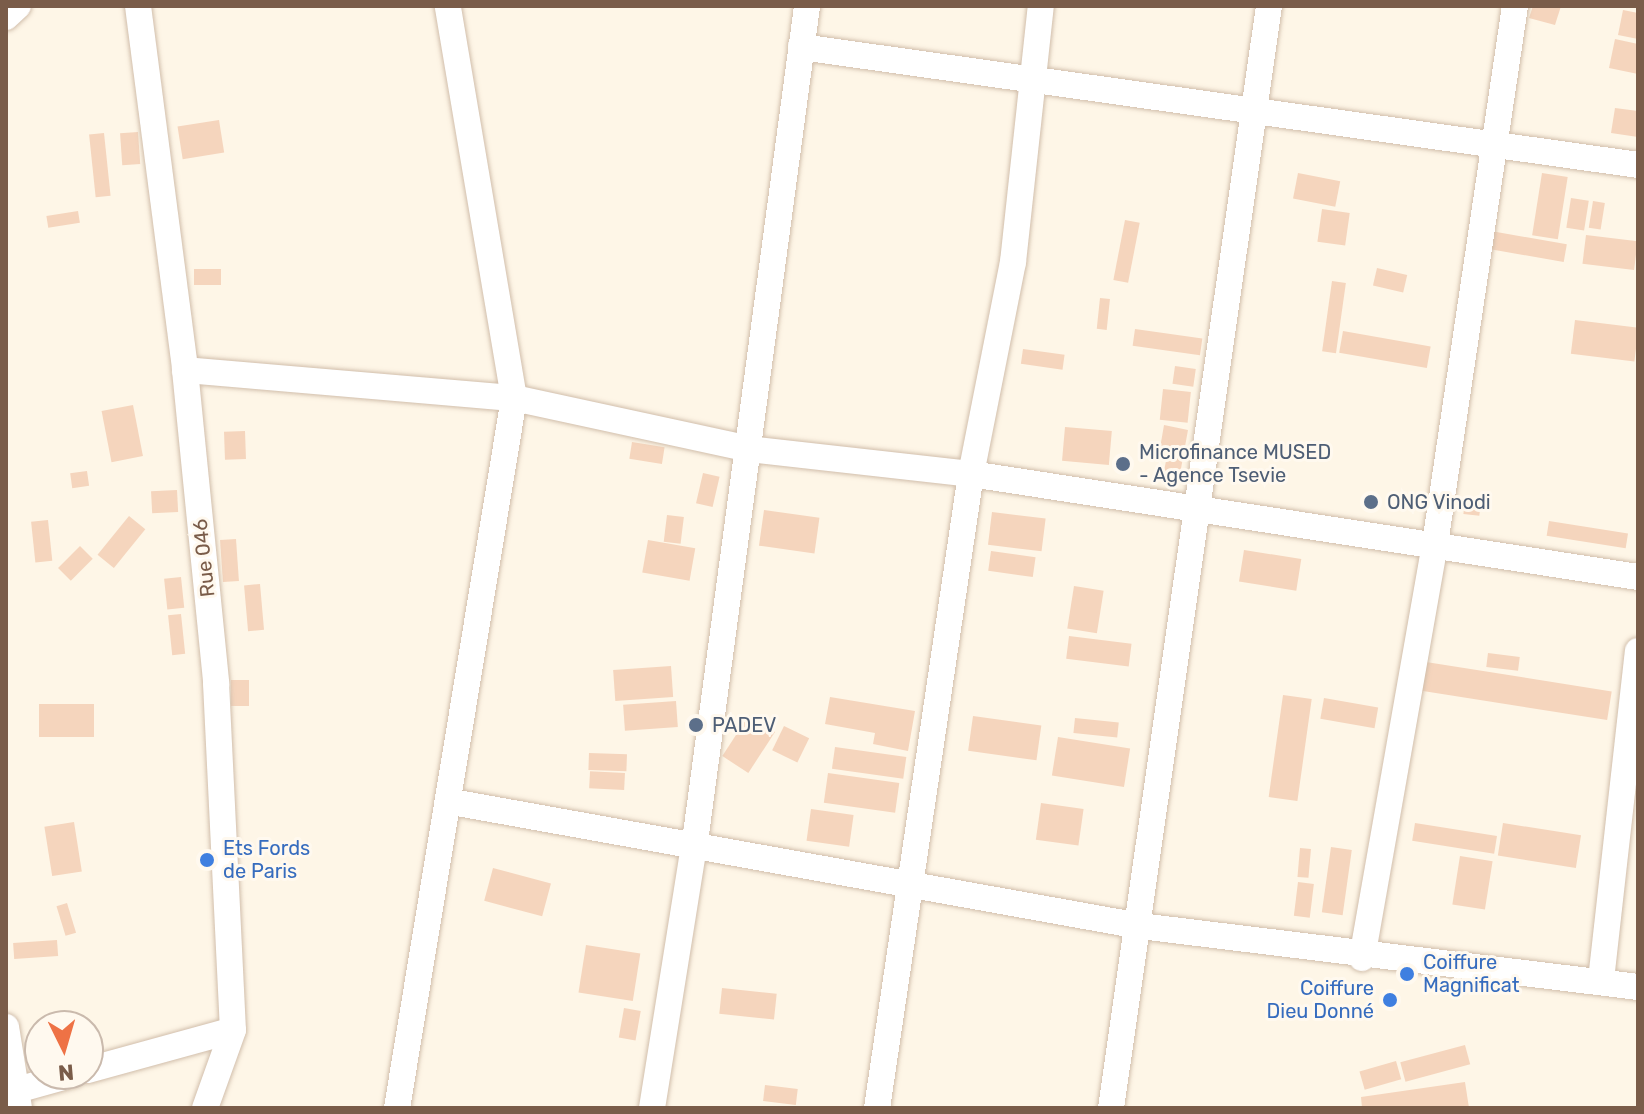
<!DOCTYPE html>
<html>
<head>
<meta charset="utf-8">
<style>
	body { margin:0 }
	#map { position:relative; width:1644px; height:1114px; overflow:hidden; background:#fef6e7; font-family:Rubik,sans-serif }
	div>[style] { position:absolute }
	.building>* { inset:0; background:#f5d5bd; transform-origin:0 0 }
	.roads { filter:drop-shadow(0 0 2px #d1beab) drop-shadow(0 0 2px #d1beab) }
	.minor>* { height:26px; margin:-13px; padding:0 13px; transform-origin:13px; border-radius:13px; background:#fff }
	.dots>* { width:22px; height:22px; translate:-50% -50%; box-sizing:border-box; border:4px solid #fff9ef; border-radius:50% }
	span { translate:-50% -50%; white-space:nowrap; text-align:center; line-height:1.15; -webkit-text-stroke:6px #fff9ef; paint-order:stroke }
	.service-label { font-size:20px; color:#4e5e75 }
	.left { translate:0 -50%; text-align:left }
	.street-label { font-size:20px; color:#7a5c49 }
	.shop-label { font-size:20px; color:#366cbe }
	.right { translate:-100% -50%; text-align:right }
	.frame { position:absolute; inset:0; border:8px solid #7a5c49; pointer-events:none }
	.north { position:absolute; left:24px; top:1010px; width:80px; height:80px; box-sizing:border-box; background:#fff9ef; border:2px solid #cabaad; border-radius:50%; rotate:175deg; font-size:22px; font-weight:700; line-height:32px; text-align:center; color:#7a5c49 }
	.north::after { content:''; display:block; margin:auto; width:28px; height:36px; background:#ee7245; clip-path:polygon(50% 0,100% 100%,50% 72%,0 100%) }
</style>
</head>
<body>
<div id="map">
	<div class="building">
		<div style="clip-path:polygon(1533px 6px,1561px 6px,1555px 25px,1529px 18px)"></div>
		<div style="clip-path:polygon(1623px 10px,1638px 13px,1638px 39px,1618px 35px)"></div>
		<div style="clip-path:polygon(1615px 39px,1638px 44px,1638px 74px,1609px 68px)"></div>
		<div style="clip-path:polygon(1615px 108px,1638px 111px,1638px 137px,1611px 133px)"></div>
		<div style="left:219px;top:120px;width:33px;height:42px;rotate:81deg"></div>
		<div style="left:138px;top:132px;width:32px;height:18px;rotate:86deg"></div>
		<div style="left:104px;top:133px;width:63px;height:15px;rotate:84deg"></div>
		<div style="left:1298px;top:173px;width:43px;height:26px;rotate:11deg"></div>
		<div style="left:1542px;top:173px;width:26px;height:63px;rotate:9deg"></div>
		<div style="left:1571px;top:198px;width:18px;height:30px;rotate:9deg"></div>
		<div style="left:1593px;top:201px;width:12px;height:27px;rotate:9deg"></div>
		<div style="left:1322px;top:209px;width:28px;height:33px;rotate:8deg"></div>
		<div style="left:78px;top:211px;width:12px;height:32px;rotate:81deg"></div>
		<div style="left:1125px;top:220px;width:15px;height:61px;rotate:11deg"></div>
		<div style="left:1491px;top:231px;width:77px;height:18px;rotate:10deg"></div>
		<div style="left:1586px;top:235px;width:52px;height:29px;rotate:7deg"></div>
		<div style="left:1377px;top:268px;width:31px;height:18px;rotate:13deg"></div>
		<div style="left:194px;top:269px;width:27px;height:16px"></div>
		<div style="left:1332px;top:281px;width:14px;height:71px;rotate:8deg"></div>
		<div style="left:1100px;top:298px;width:10px;height:31px;rotate:6deg"></div>
		<div style="left:1575px;top:320px;width:64px;height:34px;rotate:7deg"></div>
		<div style="left:1135px;top:329px;width:68px;height:17px;rotate:8deg"></div>
		<div style="left:1343px;top:331px;width:89px;height:22px;rotate:10deg"></div>
		<div style="left:1023px;top:349px;width:42px;height:15px;rotate:8deg"></div>
		<div style="left:1175px;top:366px;width:21px;height:18px;rotate:8deg"></div>
		<div style="left:1163px;top:389px;width:28px;height:31px;rotate:6deg"></div>
		<div style="left:133px;top:405px;width:52px;height:32px;rotate:79deg"></div>
		<div style="clip-path:polygon(1164px 425px,1188px 430px,1180px 474px,1164px 471px,1167px 456px,1159px 454px)"></div>
		<div style="left:1065px;top:427px;width:47px;height:34px;rotate:5deg"></div>
		<div style="left:245px;top:431px;width:28px;height:21px;rotate:88deg"></div>
		<div style="left:632px;top:442px;width:33px;height:17px;rotate:9deg"></div>
		<div style="left:87px;top:471px;width:15px;height:17px;rotate:82deg"></div>
		<div style="left:703px;top:473px;width:17px;height:31px;rotate:13deg"></div>
		<div style="left:177px;top:490px;width:22px;height:26px;rotate:87deg"></div>
		<div style="left:1465px;top:501px;width:16px;height:13px;rotate:7deg"></div>
		<div style="left:764px;top:510px;width:56px;height:36px;rotate:8deg"></div>
		<div style="left:992px;top:512px;width:54px;height:33px;rotate:7deg"></div>
		<div style="left:667px;top:515px;width:17px;height:27px;rotate:7deg"></div>
		<div style="left:129px;top:516px;width:21px;height:50px;rotate:39deg"></div>
		<div style="left:48px;top:520px;width:41px;height:17px;rotate:84deg"></div>
		<div style="left:1549px;top:521px;width:80px;height:15px;rotate:9deg"></div>
		<div style="left:236px;top:539px;width:42px;height:16px;rotate:86deg"></div>
		<div style="left:648px;top:540px;width:48px;height:33px;rotate:10deg"></div>
		<div style="left:80px;top:546px;width:18px;height:31px;rotate:45deg"></div>
		<div style="left:1244px;top:550px;width:58px;height:32px;rotate:9deg"></div>
		<div style="left:991px;top:551px;width:45px;height:20px;rotate:8deg"></div>
		<div style="left:181px;top:577px;width:31px;height:17px;rotate:84deg"></div>
		<div style="left:260px;top:584px;width:46px;height:16px;rotate:85deg"></div>
		<div style="left:1074px;top:586px;width:30px;height:43px;rotate:9deg"></div>
		<div style="left:181px;top:614px;width:40px;height:13px;rotate:84deg"></div>
		<div style="left:1069px;top:636px;width:63px;height:23px;rotate:7deg"></div>
		<div style="left:1488px;top:653px;width:32px;height:14px;rotate:7deg"></div>
		<div style="left:1426px;top:662px;width:188px;height:29px;rotate:9deg"></div>
		<div style="left:671px;top:666px;width:31px;height:58px;rotate:86deg"></div>
		<div style="left:231px;top:680px;width:18px;height:26px"></div>
		<div style="left:1283px;top:695px;width:29px;height:103px;rotate:8deg"></div>
		<div style="clip-path:polygon(830px 697px,915px 711px,908px 751px,873px 744px,875px 733px,825px 724px)"></div>
		<div style="left:1324px;top:698px;width:55px;height:21px;rotate:10deg"></div>
		<div style="left:676px;top:701px;width:26px;height:53px;rotate:86deg"></div>
		<div style="left:39px;top:704px;width:55px;height:33px"></div>
		<div style="left:749px;top:715px;width:31px;height:49px;rotate:33deg"></div>
		<div style="left:973px;top:716px;width:69px;height:35px;rotate:8deg"></div>
		<div style="left:1075px;top:718px;width:44px;height:15px;rotate:6deg"></div>
		<div style="left:784px;top:726px;width:28px;height:27px;rotate:26deg"></div>
		<div style="left:1058px;top:737px;width:73px;height:39px;rotate:9deg"></div>
		<div style="left:835px;top:747px;width:72px;height:22px;rotate:8deg"></div>
		<div style="left:589px;top:753px;width:38px;height:17px;rotate:2deg"></div>
		<div style="left:625px;top:773px;width:17px;height:35px;rotate:93deg"></div>
		<div style="left:828px;top:773px;width:72px;height:30px;rotate:8deg"></div>
		<div style="left:1041px;top:803px;width:43px;height:37px;rotate:8deg"></div>
		<div style="left:811px;top:809px;width:43px;height:32px;rotate:8deg"></div>
		<div style="left:74px;top:822px;width:50px;height:30px;rotate:81deg"></div>
		<div style="left:1415px;top:823px;width:83px;height:18px;rotate:9deg"></div>
		<div style="left:1503px;top:823px;width:79px;height:33px;rotate:9deg"></div>
		<div style="left:1331px;top:847px;width:21px;height:66px;rotate:8deg"></div>
		<div style="left:1300px;top:848px;width:11px;height:29px;rotate:5deg"></div>
		<div style="left:1460px;top:856px;width:33px;height:49px;rotate:9deg"></div>
		<div style="left:493px;top:868px;width:60px;height:34px;rotate:15deg"></div>
		<div style="left:1298px;top:882px;width:16px;height:34px;rotate:7deg"></div>
		<div style="left:67px;top:903px;width:31px;height:11px;rotate:73deg"></div>
		<div style="left:57px;top:940px;width:16px;height:44px;rotate:86deg"></div>
		<div style="left:586px;top:945px;width:55px;height:48px;rotate:9deg"></div>
		<div style="left:722px;top:988px;width:55px;height:26px;rotate:6deg"></div>
		<div style="left:624px;top:1008px;width:17px;height:30px;rotate:10deg"></div>
		<div style="left:1465px;top:1045px;width:20px;height:67px;rotate:75deg"></div>
		<div style="left:1396px;top:1061px;width:19px;height:38px;rotate:74deg"></div>
		<div style="clip-path:polygon(1465px 1082px,1469px 1108px,1362px 1108px,1361px 1097px)"></div>
		<div style="left:765px;top:1085px;width:33px;height:16px;rotate:7deg"></div>
	</div>
	<div class="roads">
		<div class="minor">
			<div style="left:138px;top:6px;width:367px;rotate:82.6deg"></div>
			<div style="left:185px;top:370px;width:315px;rotate:84.3deg"></div>
			<div style="left:216px;top:683px;width:347px;rotate:87.2deg"></div>
			<div style="left:233px;top:1030px;width:83px;rotate:109.7deg"></div>
			<div style="left:6px;top:17px;width:16px;rotate:-43deg"></div>
			<div style="left:801px;top:47px;width:845px;rotate:8.02deg"></div>
			<div style="left:185px;top:370px;width:330px;rotate:4.9deg"></div>
			<div style="left:514px;top:398px;width:240px;rotate:12.2deg"></div>
			<div style="left:749px;top:449px;width:223px;rotate:6.4deg"></div>
			<div style="left:971px;top:474px;width:675px;rotate:8.78deg"></div>
			<div style="left:452px;top:802px;width:699px;rotate:10.22deg"></div>
			<div style="left:1140px;top:926px;width:502px;rotate:6.98deg"></div>
			<div style="left:1362px;top:958px;width:420px;rotate:-80deg"></div>
			<div style="left:1435px;top:544px;width:544px;rotate:-81.54deg"></div>
			<div style="left:1601px;top:980px;width:331px;rotate:-83.6deg"></div>
			<div style="left:6px;top:1027px;width:82px;rotate:80.9deg"></div>
			<div style="left:88px;top:1070px;width:150px;rotate:-15.4deg"></div>
			<div style="left:6px;top:1093px;width:71px;rotate:-15.6deg"></div>
			<div style="left:397px;top:1108px;width:720px;rotate:-80.64deg"></div>
			<div style="left:514px;top:398px;width:398px;rotate:-99.6deg"></div>
			<div style="left:652px;top:1108px;width:278px;rotate:-80.9deg"></div>
			<div style="left:696px;top:834px;width:835px;rotate:-82.36deg"></div>
			<div style="left:877px;top:1108px;width:641px;rotate:-81.57deg"></div>
			<div style="left:971px;top:474px;width:216px;rotate:-78.8deg"></div>
			<div style="left:1013px;top:262px;width:258px;rotate:-83.8deg"></div>
			<div style="left:1111px;top:1108px;width:1113px;rotate:-81.84deg"></div>
		</div>
	</div>
	<div class="dots">
		<div style="left:1123px;top:464px;background:#5c6f8a"></div>
		<div style="left:1371px;top:502px;background:#5c6f8a"></div>
		<div style="left:696px;top:725px;background:#5c6f8a"></div>
		<div style="left:207px;top:860px;background:#3f7fe0"></div>
		<div style="left:1407px;top:974px;background:#3f7fe0"></div>
		<div style="left:1390px;top:1000px;background:#3f7fe0"></div>
	</div>
	<div class="service-label">
		<span class="left" style="left:1139px;top:464px">Microfinance MUSED<br>- Agence Tsevie</span>
		<span class="left" style="left:1387px;top:502px">ONG Vinodi</span>
		<span class="left" style="left:712px;top:725px">PADEV</span>
	</div>
	<div class="street-label">
		<span style="left:204px;top:558px;rotate:-96deg">Rue 046</span>
	</div>
	<div class="shop-label">
		<span class="left" style="left:223px;top:860px">Ets Fords<br>de Paris</span>
		<span class="left" style="left:1423px;top:974px">Coiffure<br>Magnificat</span>
		<span class="right" style="left:1374px;top:1000px">Coiffure<br>Dieu Donné</span>
	</div>
	<div class="frame"></div>
	<div class="north">N</div>
</div>
</body>
</html>
